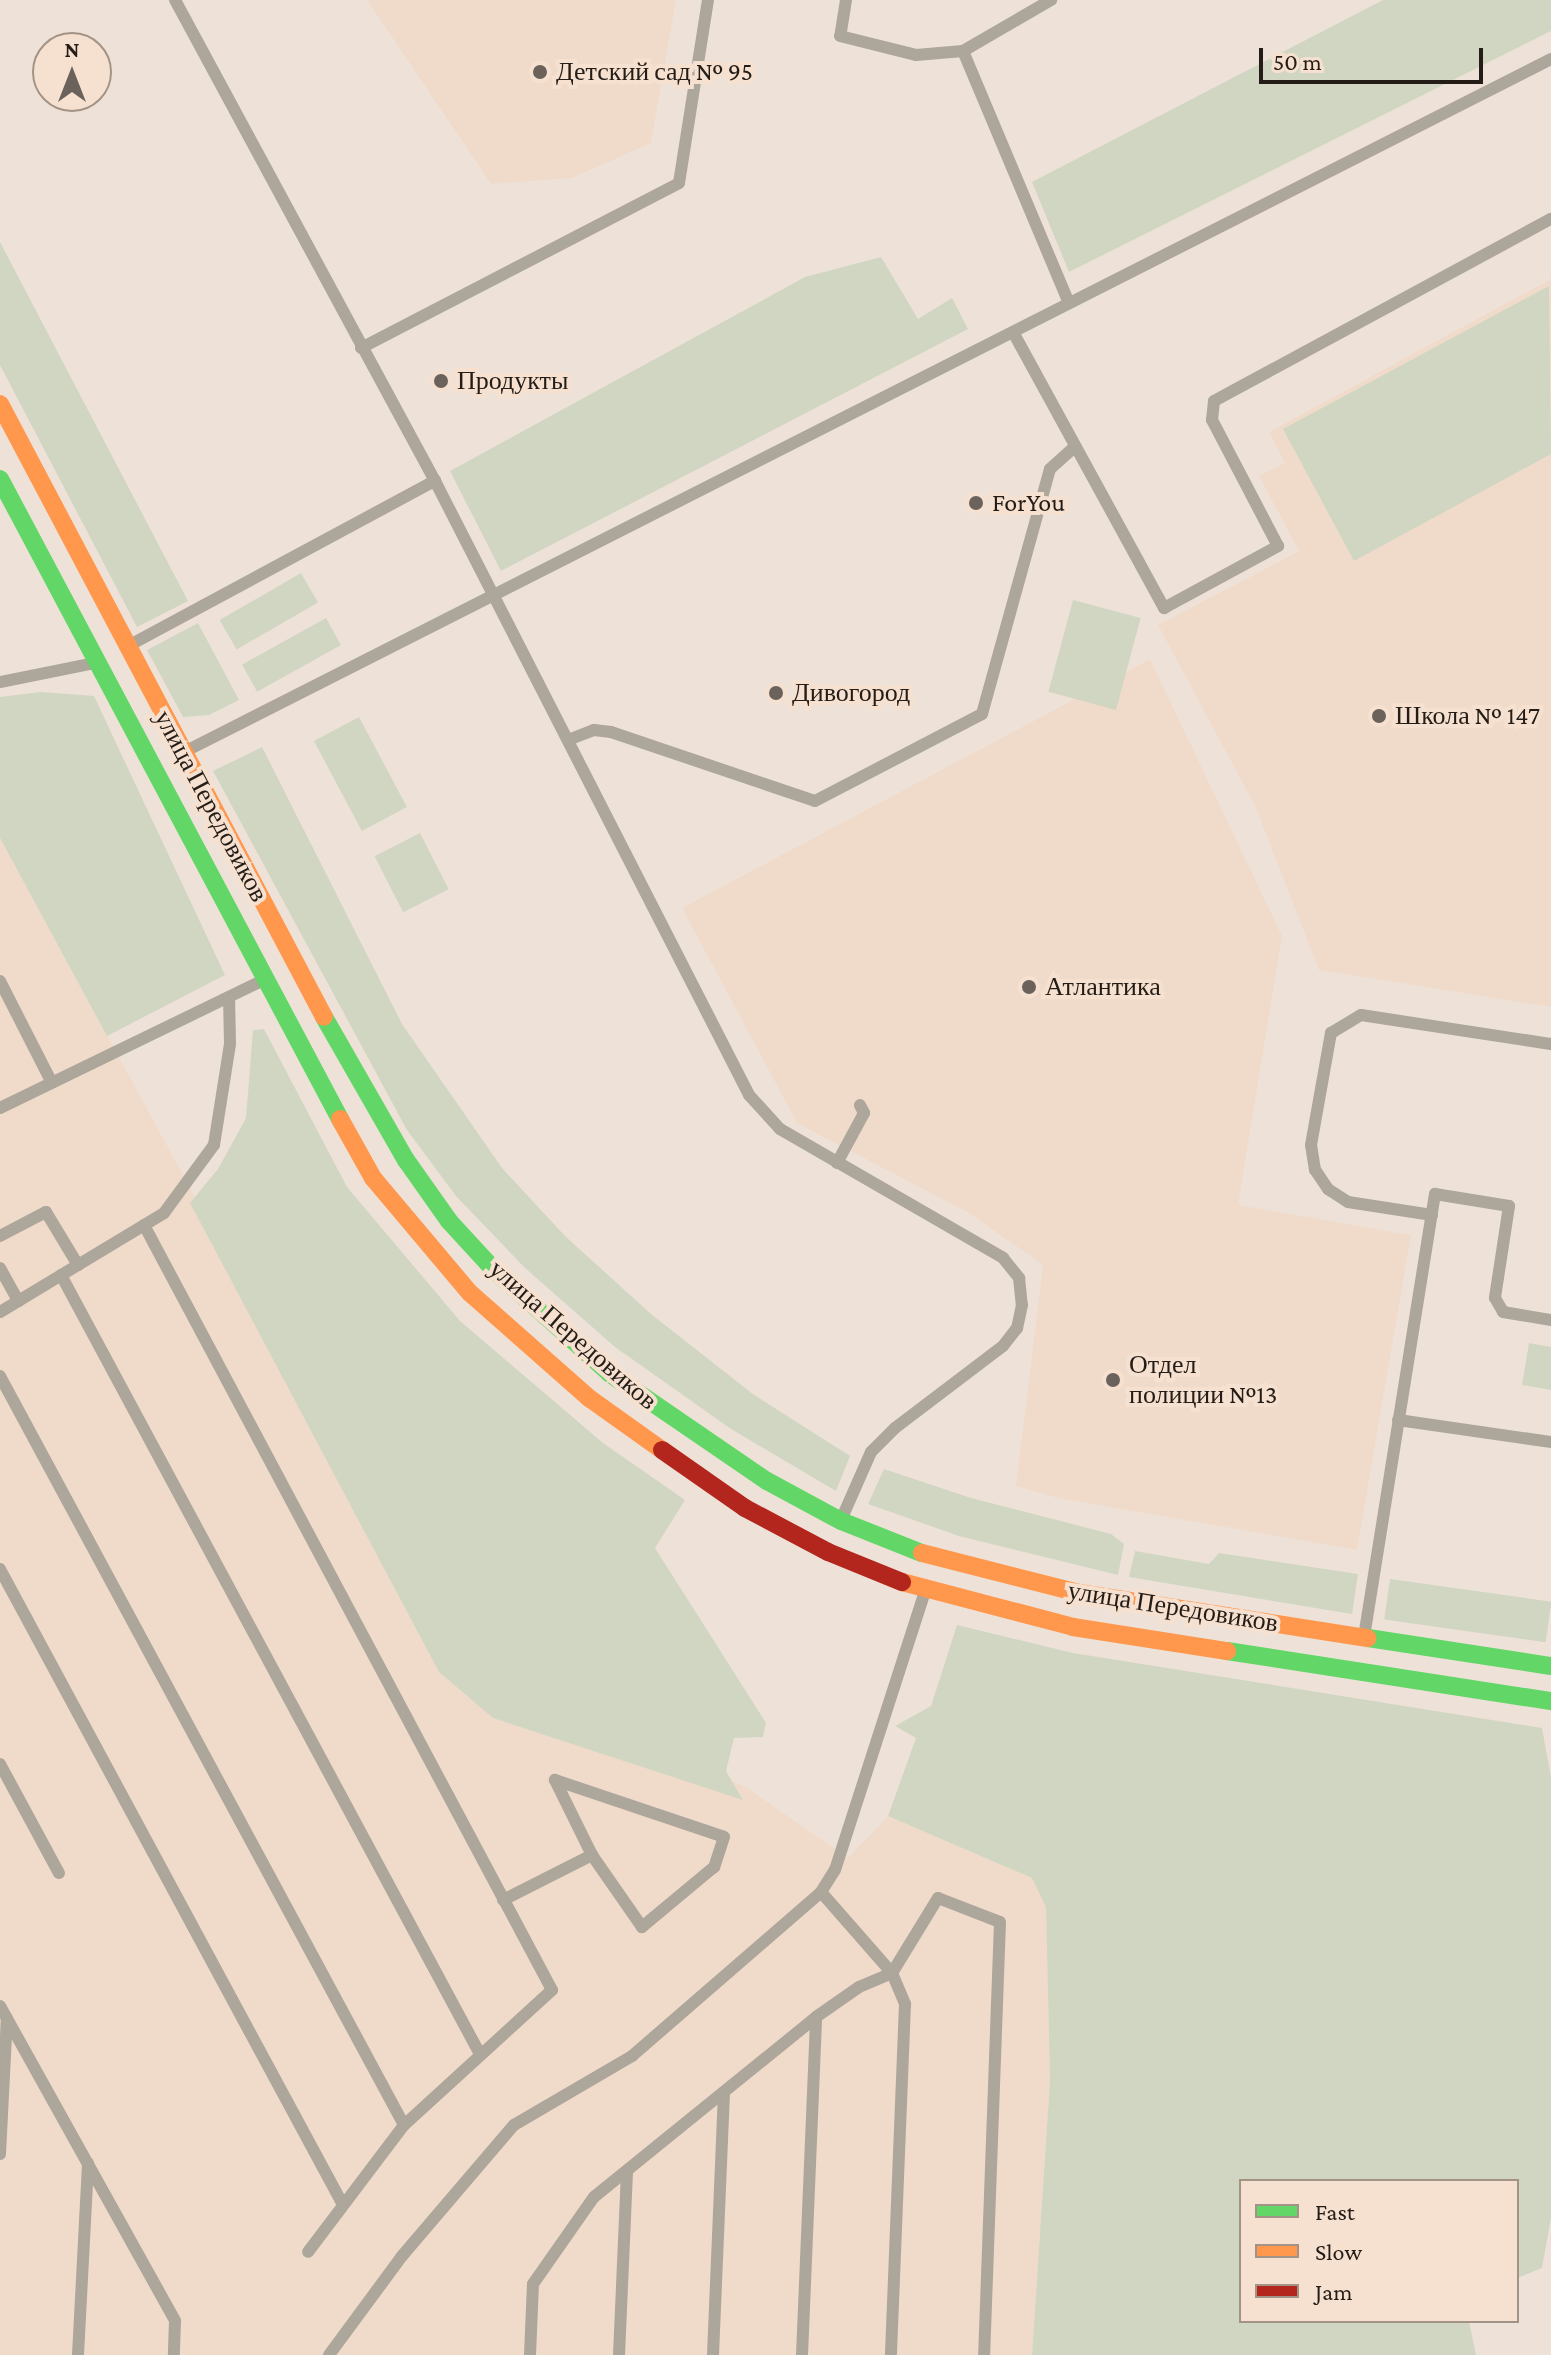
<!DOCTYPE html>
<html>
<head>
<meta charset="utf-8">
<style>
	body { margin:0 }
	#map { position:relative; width:1551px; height:2355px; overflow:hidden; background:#eee2d8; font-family:"Crimson Pro",serif }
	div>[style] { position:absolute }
	.built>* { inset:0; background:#f0dbcb }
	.green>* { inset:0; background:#d0d6c1; transform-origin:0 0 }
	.lane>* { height:12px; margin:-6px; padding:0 6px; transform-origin:6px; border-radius:6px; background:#ada69b }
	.fast>* { height:18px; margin:-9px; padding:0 9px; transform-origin:9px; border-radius:9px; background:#63d668 }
	.slow>* { height:18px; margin:-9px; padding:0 9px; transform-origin:9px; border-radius:9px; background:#ff974d }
	.jam>* { height:18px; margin:-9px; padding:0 9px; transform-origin:9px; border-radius:9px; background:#b3261e }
	.dots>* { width:22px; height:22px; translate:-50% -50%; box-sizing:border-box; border:4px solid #f6e1d0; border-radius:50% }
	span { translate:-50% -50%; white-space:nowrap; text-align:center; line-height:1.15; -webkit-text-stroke:8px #f6e1d0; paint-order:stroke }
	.poi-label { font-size:26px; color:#241d17 }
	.left { translate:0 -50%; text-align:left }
	.street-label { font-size:26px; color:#241d17 }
	.legend { position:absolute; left:1239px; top:2179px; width:280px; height:144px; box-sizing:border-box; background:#f6e1d0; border:2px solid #a29386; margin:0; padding:10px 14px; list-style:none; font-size:24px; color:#241d17 }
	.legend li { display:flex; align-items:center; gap:16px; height:40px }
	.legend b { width:40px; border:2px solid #a29386 }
	.north { position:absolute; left:32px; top:32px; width:80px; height:80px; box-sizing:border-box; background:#f6e1d0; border:2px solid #a29386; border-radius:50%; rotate:0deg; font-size:22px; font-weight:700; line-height:32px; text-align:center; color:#241d17 }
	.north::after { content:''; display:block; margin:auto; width:28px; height:36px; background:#6b625b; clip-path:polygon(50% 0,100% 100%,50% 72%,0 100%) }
	.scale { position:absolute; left:1259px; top:48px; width:224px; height:36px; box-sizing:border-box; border:4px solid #241d17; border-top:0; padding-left:10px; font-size:24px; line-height:28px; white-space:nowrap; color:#241d17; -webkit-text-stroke:6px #f6e1d0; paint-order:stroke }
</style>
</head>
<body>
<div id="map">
	<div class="built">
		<div style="clip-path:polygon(367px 0,676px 0,651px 143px,572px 178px,491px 184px)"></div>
		<div style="clip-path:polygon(1551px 279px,1551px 1007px,1319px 970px,1255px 806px,1158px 625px,1299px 551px,1259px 476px,1285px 463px,1269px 432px)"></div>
		<div style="clip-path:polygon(1150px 659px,1282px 936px,1238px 1205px,1411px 1235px,1357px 1550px,1058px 1498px,1016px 1486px,1043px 1265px,969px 1213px,797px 1123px,682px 908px)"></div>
		<div style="clip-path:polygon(0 838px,466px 1696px,607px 1732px,746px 1787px,848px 1858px,888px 1816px,1033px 1878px,1046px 1907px,1050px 2081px,1032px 2355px,0 2355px)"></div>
	</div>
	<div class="green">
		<div style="clip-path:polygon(1383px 0,1551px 0,1551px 31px,1069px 272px,1032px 182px)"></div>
		<div style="clip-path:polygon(0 242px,188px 601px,137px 627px,0 365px)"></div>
		<div style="clip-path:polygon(881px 257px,918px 319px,952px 298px,968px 329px,501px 571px,450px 471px,805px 277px)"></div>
		<div style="clip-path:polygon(1549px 286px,1551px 454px,1354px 561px,1283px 429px)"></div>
		<div style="left:301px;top:573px;width:34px;height:94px;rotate:60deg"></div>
		<div style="left:1073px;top:600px;width:70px;height:95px;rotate:15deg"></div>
		<div style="left:326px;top:618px;width:31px;height:96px;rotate:61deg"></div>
		<div style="clip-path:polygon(198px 623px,239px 700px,209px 715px,183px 717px,147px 650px)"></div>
		<div style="clip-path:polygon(41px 692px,94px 696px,225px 975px,107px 1036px,0 838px,0 697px)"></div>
		<div style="left:359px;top:717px;width:102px;height:51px;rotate:62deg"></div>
		<div style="clip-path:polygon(262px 747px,402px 1024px,502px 1168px,565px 1236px,651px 1314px,754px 1395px,850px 1456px,836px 1491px,731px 1429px,615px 1347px,525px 1268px,456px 1196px,407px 1130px,213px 771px)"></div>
		<div style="left:420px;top:833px;width:63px;height:51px;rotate:63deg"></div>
		<div style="clip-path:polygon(264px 1029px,347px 1187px,460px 1321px,603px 1443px,685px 1500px,655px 1548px,766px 1723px,763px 1737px,734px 1738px,726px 1771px,743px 1800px,493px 1718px,439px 1672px,190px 1203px,218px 1169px,246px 1118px,253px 1030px)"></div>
		<div style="clip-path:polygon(1529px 1343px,1551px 1347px,1551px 1390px,1522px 1385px)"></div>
		<div style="clip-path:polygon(884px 1469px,971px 1498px,1111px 1534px,1124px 1544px,1118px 1575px,959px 1536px,868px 1504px)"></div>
		<div style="clip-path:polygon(1135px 1551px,1209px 1564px,1219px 1553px,1358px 1574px,1352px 1614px,1129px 1577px)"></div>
		<div style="left:1390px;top:1579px;width:163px;height:41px;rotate:8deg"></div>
		<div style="clip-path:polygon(957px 1625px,1073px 1653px,1542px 1728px,1551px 1777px,1551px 2218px,1542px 2268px,1517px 2278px,1517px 2181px,1241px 2181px,1241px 2321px,1469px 2321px,1476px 2355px,1032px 2355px,1050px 2081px,1046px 1907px,1032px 1878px,888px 1816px,916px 1738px,895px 1726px,931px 1706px)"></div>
	</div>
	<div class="lane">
		<div style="left:175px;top:0;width:547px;rotate:61.61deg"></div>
		<div style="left:435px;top:481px;width:690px;rotate:62.91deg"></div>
		<div style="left:749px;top:1095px;width:46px;rotate:47.6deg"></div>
		<div style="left:780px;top:1129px;width:258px;rotate:30deg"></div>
		<div style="left:1003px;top:1258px;width:26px;rotate:51deg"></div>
		<div style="left:1019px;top:1278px;width:27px;rotate:84deg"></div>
		<div style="left:1022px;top:1305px;width:24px;rotate:102deg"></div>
		<div style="left:1017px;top:1328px;width:23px;rotate:128deg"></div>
		<div style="left:1003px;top:1346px;width:136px;rotate:142.8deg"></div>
		<div style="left:895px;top:1428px;width:34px;rotate:135deg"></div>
		<div style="left:871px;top:1452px;width:74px;rotate:113.8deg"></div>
		<div style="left:846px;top:0;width:36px;rotate:99deg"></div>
		<div style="left:840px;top:36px;width:78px;rotate:14deg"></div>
		<div style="left:916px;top:55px;width:47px;rotate:-4.9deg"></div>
		<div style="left:963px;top:51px;width:102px;rotate:-30.1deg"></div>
		<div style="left:963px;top:51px;width:273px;rotate:67.2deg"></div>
		<div style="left:1013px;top:332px;width:315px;rotate:61.3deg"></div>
		<div style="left:1164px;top:608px;width:130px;rotate:-28.5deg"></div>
		<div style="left:1278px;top:546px;width:142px;rotate:-117.6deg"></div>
		<div style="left:1212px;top:420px;width:19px;rotate:-84deg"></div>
		<div style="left:1214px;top:401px;width:383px;rotate:-28.4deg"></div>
		<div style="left:361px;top:348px;width:358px;rotate:-27.4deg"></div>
		<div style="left:679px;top:183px;width:185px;rotate:-81deg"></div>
		<div style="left:128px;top:646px;width:349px;rotate:-28.3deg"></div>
		<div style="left:0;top:682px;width:96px;rotate:-11.4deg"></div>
		<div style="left:568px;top:740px;width:28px;rotate:-21deg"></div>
		<div style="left:594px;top:730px;width:17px;rotate:7deg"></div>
		<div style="left:611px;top:732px;width:215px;rotate:18.7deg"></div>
		<div style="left:815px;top:801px;width:188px;rotate:-27.5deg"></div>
		<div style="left:982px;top:714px;width:254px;rotate:-74.5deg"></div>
		<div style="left:1050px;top:469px;width:31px;rotate:-42deg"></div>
		<div style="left:184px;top:752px;width:1533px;rotate:-26.88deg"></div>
		<div style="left:0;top:981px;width:114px;rotate:63deg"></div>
		<div style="left:0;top:1108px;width:289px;rotate:-25.9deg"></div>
		<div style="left:837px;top:1163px;width:57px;rotate:-61.6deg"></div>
		<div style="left:864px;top:1113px;width:9px;rotate:-117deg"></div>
		<div style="left:1432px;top:1215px;width:85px;rotate:-171.2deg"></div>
		<div style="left:1348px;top:1202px;width:24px;rotate:-147deg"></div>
		<div style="left:1328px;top:1189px;width:23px;rotate:-124deg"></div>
		<div style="left:1315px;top:1170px;width:25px;rotate:-99deg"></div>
		<div style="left:1311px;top:1145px;width:114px;rotate:-79.9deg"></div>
		<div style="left:1331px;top:1033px;width:35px;rotate:-31deg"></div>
		<div style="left:1361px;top:1015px;width:192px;rotate:8.7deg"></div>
		<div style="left:144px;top:1225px;width:867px;rotate:61.93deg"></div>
		<div style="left:552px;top:1990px;width:200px;rotate:137.6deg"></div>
		<div style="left:404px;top:2125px;width:159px;rotate:127.1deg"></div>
		<div style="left:0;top:1236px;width:52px;rotate:-27.6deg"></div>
		<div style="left:46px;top:1212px;width:62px;rotate:58.9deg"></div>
		<div style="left:0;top:1268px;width:38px;rotate:61deg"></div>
		<div style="left:61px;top:1275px;width:885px;rotate:61.73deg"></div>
		<div style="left:0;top:1312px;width:192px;rotate:-31.1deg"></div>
		<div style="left:164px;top:1213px;width:84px;rotate:-53.7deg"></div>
		<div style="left:214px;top:1145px;width:102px;rotate:-81deg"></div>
		<div style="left:230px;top:1044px;width:47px;rotate:-91.2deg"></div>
		<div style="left:0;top:1376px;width:851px;rotate:61.66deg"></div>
		<div style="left:1398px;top:1420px;width:155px;rotate:8.2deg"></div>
		<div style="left:0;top:1569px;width:720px;rotate:61.66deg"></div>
		<div style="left:1364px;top:1637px;width:449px;rotate:-80.9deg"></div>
		<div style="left:1435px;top:1194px;width:75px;rotate:9.2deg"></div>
		<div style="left:1509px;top:1206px;width:93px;rotate:98.7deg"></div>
		<div style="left:1495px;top:1298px;width:16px;rotate:60deg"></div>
		<div style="left:1503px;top:1312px;width:49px;rotate:9.5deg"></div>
		<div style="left:0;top:1764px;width:124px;rotate:61.6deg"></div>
		<div style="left:555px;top:1780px;width:178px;rotate:18.6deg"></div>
		<div style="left:724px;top:1837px;width:32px;rotate:108deg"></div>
		<div style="left:714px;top:1867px;width:94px;rotate:140.2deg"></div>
		<div style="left:642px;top:1927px;width:88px;rotate:-124.8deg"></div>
		<div style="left:592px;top:1855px;width:84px;rotate:-116.3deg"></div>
		<div style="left:821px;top:1892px;width:108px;rotate:48.8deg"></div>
		<div style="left:892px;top:1973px;width:34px;rotate:67deg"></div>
		<div style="left:905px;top:2004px;width:351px;rotate:92.3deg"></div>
		<div style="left:503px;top:1900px;width:100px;rotate:-26.8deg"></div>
		<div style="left:0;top:2006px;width:360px;rotate:60.9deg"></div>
		<div style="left:175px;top:2321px;width:34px;rotate:92deg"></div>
		<div style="left:0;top:2154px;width:136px;rotate:-87.1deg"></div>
		<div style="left:78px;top:2355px;width:192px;rotate:-87deg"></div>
		<div style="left:329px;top:2355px;width:123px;rotate:-53.6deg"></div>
		<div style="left:402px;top:2256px;width:172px;rotate:-49.5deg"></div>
		<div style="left:514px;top:2125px;width:137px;rotate:-30.3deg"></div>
		<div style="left:632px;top:2056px;width:250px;rotate:-40.9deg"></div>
		<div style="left:821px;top:1892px;width:26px;rotate:-58deg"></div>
		<div style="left:835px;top:1870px;width:292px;rotate:-72.1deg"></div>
		<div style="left:530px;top:2355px;width:71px;rotate:-87.6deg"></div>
		<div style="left:533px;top:2284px;width:106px;rotate:-55deg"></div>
		<div style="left:594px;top:2197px;width:286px;rotate:-39deg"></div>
		<div style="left:816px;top:2017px;width:52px;rotate:-34.9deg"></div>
		<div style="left:859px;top:1987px;width:36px;rotate:-23deg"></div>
		<div style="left:892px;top:1973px;width:88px;rotate:-58.5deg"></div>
		<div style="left:938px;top:1898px;width:66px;rotate:21.2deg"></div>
		<div style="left:1000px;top:1922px;width:433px;rotate:92.1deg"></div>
		<div style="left:619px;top:2355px;width:184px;rotate:-87.5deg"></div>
		<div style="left:713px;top:2355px;width:263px;rotate:-87.6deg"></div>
		<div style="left:802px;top:2355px;width:338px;rotate:-87.6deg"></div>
	</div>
	<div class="fast">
		<div style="left:0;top:479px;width:725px;rotate:62.02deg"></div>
		<div style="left:324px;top:1017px;width:165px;rotate:60.2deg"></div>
		<div style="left:406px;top:1160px;width:75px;rotate:54.8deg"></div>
		<div style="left:449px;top:1221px;width:67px;rotate:47.4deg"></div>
		<div style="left:494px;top:1270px;width:154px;rotate:41.8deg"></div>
		<div style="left:609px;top:1373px;width:191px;rotate:34.4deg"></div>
		<div style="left:767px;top:1481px;width:84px;rotate:28.4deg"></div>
		<div style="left:841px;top:1521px;width:87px;rotate:21.6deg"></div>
		<div style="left:1368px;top:1638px;width:185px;rotate:8.7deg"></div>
		<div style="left:1227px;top:1651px;width:328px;rotate:8.8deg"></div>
	</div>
	<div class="slow">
		<div style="left:0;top:404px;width:693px;rotate:62.14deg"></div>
		<div style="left:340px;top:1119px;width:68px;rotate:60.8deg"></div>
		<div style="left:373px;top:1178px;width:150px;rotate:49.9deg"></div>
		<div style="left:470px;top:1293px;width:159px;rotate:41.4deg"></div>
		<div style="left:589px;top:1398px;width:90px;rotate:35.5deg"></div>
		<div style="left:922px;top:1553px;width:162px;rotate:14.3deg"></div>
		<div style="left:1079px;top:1593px;width:292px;rotate:8.9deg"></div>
		<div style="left:902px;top:1582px;width:177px;rotate:14.7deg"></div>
		<div style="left:1073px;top:1627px;width:156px;rotate:8.9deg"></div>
	</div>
	<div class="jam">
		<div style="left:662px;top:1450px;width:101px;rotate:34.9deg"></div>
		<div style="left:745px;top:1508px;width:94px;rotate:27.9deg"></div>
		<div style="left:828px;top:1552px;width:80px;rotate:22.1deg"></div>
	</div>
	<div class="dots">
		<div style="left:540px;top:72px;background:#6b625b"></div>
		<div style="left:441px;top:381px;background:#6b625b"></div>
		<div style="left:976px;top:503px;background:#6b625b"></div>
		<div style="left:776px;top:693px;background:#6b625b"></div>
		<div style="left:1379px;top:716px;background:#6b625b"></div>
		<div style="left:1029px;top:987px;background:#6b625b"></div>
		<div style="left:1113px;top:1380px;background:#6b625b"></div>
	</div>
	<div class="poi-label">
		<span class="left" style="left:556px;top:72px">Детский сад № 95</span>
		<span class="left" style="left:457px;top:381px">Продукты</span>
		<span class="left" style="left:992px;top:503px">ForYou</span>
		<span class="left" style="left:792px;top:693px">Дивогород</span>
		<span class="left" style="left:1395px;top:716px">Школа № 147</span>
		<span class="left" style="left:1045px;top:987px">Атлантика</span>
		<span class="left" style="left:1129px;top:1380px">Отдел<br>полиции №13</span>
	</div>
	<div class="street-label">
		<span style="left:211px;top:806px;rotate:62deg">улица Передовиков</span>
		<span style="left:573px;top:1335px;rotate:41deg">улица Передовиков</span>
		<span style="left:1173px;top:1607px;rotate:9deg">улица Передовиков</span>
	</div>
	<ul class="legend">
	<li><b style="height:10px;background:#63d668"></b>Fast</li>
	<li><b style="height:10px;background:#ff974d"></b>Slow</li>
	<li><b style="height:10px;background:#b3261e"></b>Jam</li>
	</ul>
	<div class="north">N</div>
	<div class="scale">50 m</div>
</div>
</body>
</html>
